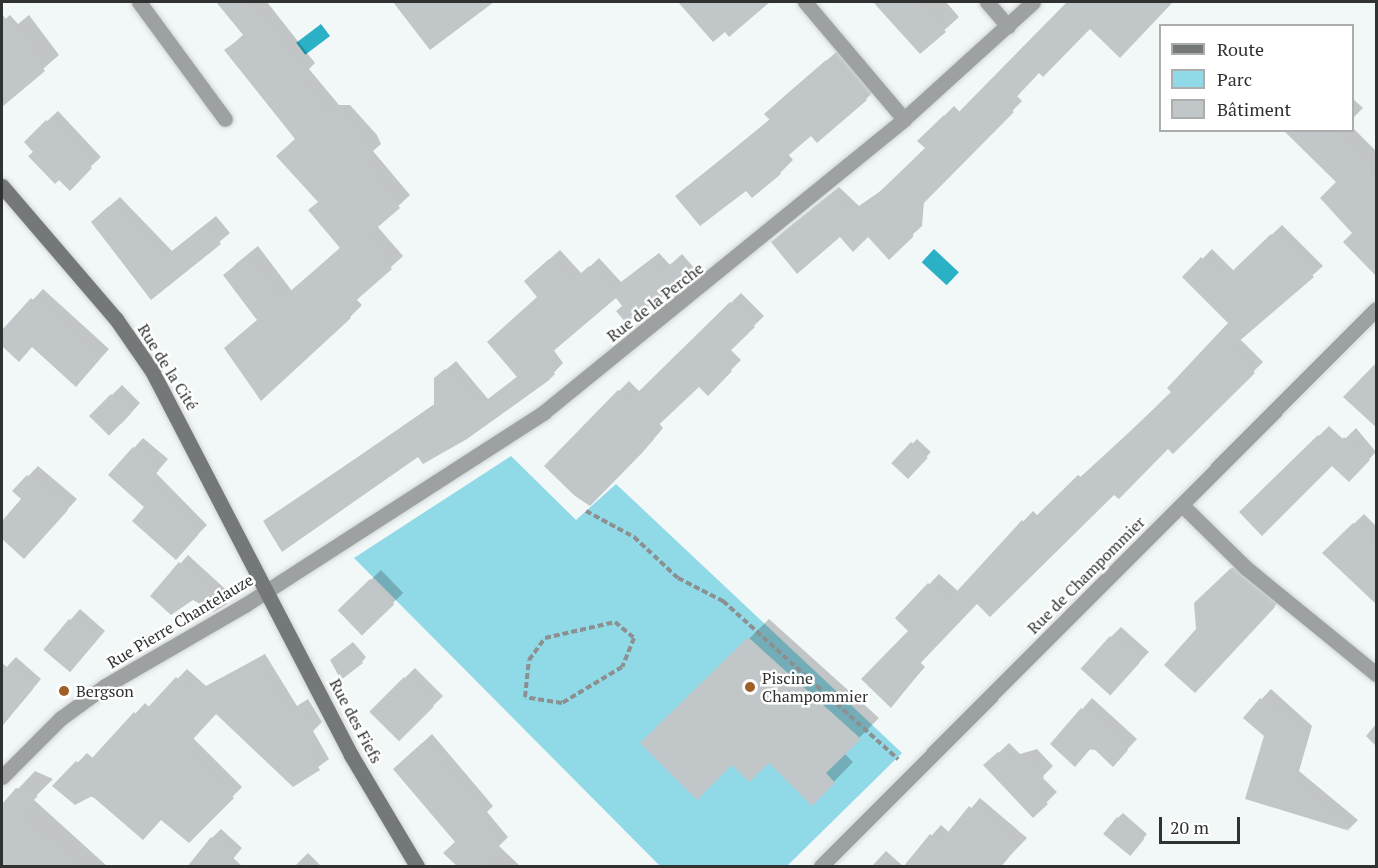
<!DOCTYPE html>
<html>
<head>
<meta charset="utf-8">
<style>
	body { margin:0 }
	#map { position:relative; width:1378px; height:868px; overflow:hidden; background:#f2f7f8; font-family:"PT Serif",serif }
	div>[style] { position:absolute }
	.green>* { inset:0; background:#90d9e7 }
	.water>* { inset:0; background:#2ab1c6; transform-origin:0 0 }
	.shadow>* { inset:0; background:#0003; transform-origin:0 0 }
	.building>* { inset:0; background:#c1c7c8; transform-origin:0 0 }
	.path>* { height:4px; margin-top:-2px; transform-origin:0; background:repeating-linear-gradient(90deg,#8c9090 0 6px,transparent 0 9px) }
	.roads { filter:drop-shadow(0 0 2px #cfd4d4) drop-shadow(0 0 2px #cfd4d4) }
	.street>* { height:15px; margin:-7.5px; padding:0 7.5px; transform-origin:7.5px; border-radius:7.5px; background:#9ea1a1 }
	.secondary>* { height:15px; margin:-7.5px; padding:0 7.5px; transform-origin:7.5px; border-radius:7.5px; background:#757879 }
	.dots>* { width:16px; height:16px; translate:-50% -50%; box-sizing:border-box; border:3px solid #fff; border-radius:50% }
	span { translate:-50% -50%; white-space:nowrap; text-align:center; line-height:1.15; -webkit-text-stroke:5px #fff; paint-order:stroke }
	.street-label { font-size:16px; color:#303232 }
	.poi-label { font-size:16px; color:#303232 }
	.left { translate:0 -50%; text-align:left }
	.frame { position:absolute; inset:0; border:3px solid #303232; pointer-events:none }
	.legend { position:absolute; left:1159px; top:24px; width:195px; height:108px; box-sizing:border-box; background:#fff; border:2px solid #acadad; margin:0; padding:8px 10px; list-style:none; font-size:18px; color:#303232 }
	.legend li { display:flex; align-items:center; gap:12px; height:30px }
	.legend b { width:30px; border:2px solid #acadad }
	.scale { position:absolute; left:1159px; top:817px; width:81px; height:27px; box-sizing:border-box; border:3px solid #303232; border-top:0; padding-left:8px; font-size:18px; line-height:21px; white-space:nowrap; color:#303232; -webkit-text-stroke:4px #fff; paint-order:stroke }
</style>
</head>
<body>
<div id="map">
	<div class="green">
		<div style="clip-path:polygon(511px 456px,576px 520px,616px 484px,902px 753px,787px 866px,660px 866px,354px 558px)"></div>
	</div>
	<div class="water">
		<div style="left:321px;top:24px;width:15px;height:31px;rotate:53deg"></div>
		<div style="left:934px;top:249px;width:34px;height:18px;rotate:43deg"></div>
	</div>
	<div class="shadow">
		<div style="clip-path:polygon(218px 2px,267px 2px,315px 63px,309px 69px,339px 105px,350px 105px,377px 135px,381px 144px,373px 151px,410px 195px,377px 226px,403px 256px,356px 299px,362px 305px,350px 317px,226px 348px,259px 319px,225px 275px,237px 263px,258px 246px,292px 291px,341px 247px,297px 138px,226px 50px,244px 34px)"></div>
		<div style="clip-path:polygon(402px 2px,491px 2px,398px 6px)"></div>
		<div style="clip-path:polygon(680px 2px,767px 2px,713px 40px)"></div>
		<div style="clip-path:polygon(875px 2px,946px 2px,959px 17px,920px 52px)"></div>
		<div style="clip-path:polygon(1069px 2px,1172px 2px,1130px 46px,1090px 27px,1039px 72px,1017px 96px,1022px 101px,924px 201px,922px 226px,911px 236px,782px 233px,839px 187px,859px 206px,892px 183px,927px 148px,919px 141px,954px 106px,961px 113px)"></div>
		<div style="clip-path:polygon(10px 15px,18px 24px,29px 15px,59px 55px,2px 105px,2px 22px)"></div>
		<div style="clip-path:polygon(840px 49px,879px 86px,866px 99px,811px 133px,788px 154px,793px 160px,780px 173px,746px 189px,677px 196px,770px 119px,779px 101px)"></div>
		<div style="clip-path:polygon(1352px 98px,1363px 108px,1352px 119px)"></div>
		<div style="left:58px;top:111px;width:63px;height:45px;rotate:47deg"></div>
		<div style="clip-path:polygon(1352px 127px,1376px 151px,1376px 259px,1354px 233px,1338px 182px,1285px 130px)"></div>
		<div style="clip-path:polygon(120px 197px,172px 251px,216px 216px,230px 233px,152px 298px,103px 212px)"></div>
		<div style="clip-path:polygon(1282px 225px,1323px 266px,1240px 339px,1263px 362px,1173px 452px,1169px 447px,978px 602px,920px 662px,925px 667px,891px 706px,911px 631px,897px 618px,939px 574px,959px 592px,1033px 511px,1038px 516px,1173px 392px,1230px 323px,1185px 277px,1212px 249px,1234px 271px)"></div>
		<div style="clip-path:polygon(560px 250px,582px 274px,599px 258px,621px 282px,659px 253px,670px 265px,682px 254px,695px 269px,624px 306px,616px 296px,553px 349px,563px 363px,547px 380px,419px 455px,265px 521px,436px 403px,435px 379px,456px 361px,488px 399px,518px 376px,539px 296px,535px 272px)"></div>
		<div style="clip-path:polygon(43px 289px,109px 349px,86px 375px,33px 345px,19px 360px,2px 344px,2px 333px)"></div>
		<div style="clip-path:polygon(741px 293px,764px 316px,730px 349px,741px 360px,708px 393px,699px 385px,659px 423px,663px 428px,652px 441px,589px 504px,546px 466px,629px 381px,640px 392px)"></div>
		<div style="clip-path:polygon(122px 385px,140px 403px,121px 424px,112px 395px)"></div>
		<div style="clip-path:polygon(1329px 426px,1344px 440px,1356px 428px,1376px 452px,1349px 480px,1332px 464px,1241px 512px)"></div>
		<div style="clip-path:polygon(143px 438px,168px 459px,156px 473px,207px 525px,185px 548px,146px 507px,134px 448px)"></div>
		<div style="left:917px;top:439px;width:19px;height:34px;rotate:43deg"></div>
		<div style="clip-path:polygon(38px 466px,77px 499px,24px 557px,2px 537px,2px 523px,23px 499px,14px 491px)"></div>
		<div style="clip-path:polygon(1364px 514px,1376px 526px,1376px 601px,1324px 553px)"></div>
		<div style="clip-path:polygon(188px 555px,233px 596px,226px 603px,152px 596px)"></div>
		<div style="clip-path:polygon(1245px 556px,1287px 593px,1208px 678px,1197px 630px,1209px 590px)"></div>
		<div style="left:381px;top:570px;width:32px;height:57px;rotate:46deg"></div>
		<div style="clip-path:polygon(80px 609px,105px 631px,80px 660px,45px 649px)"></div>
		<div style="clip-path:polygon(769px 619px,879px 718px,844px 753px,853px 762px,812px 804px,769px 761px,732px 763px,643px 743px)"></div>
		<div style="clip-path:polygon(1121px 627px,1149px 652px,1120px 683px,1111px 637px)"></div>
		<div style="clip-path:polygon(353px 642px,366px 657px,362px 662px,337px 655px)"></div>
		<div style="clip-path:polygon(265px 654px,297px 706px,308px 699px,322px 722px,313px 731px,329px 759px,294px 785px,217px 713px,193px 738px,242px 787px,189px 841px,162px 818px,55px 786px,87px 753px,94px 759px,145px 703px,150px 708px,187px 669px,206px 686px)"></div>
		<div style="clip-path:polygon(16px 657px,41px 679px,2px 726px,2px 672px)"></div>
		<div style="clip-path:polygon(415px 668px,443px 696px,433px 706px,371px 711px)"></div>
		<div style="clip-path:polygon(1271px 689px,1312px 726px,1299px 771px,1358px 820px,1349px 829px,1247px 798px,1265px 735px,1245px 717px)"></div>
		<div style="clip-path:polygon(1092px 698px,1137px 739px,1123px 754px,1052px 744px)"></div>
		<div style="clip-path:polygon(1376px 724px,1376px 746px,1366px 736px)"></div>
		<div style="clip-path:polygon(432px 734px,493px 806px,487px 812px,508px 837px,499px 846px,520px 866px,462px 866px,457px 841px,405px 759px)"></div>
		<div style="clip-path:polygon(1009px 743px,1020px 754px,1037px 749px,1053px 766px,1042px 777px,1057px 792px,1033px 816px,986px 765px)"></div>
		<div style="clip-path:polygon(35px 771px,53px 779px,33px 799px,107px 866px,2px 866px,2px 806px)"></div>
		<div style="clip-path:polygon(980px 798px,1027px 838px,1000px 866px,905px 866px,941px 825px,950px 833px)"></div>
		<div style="clip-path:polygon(1123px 813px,1147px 834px,1133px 851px,1118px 818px)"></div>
		<div style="clip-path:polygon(221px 829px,242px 848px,228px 865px,212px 838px)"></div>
		<div style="clip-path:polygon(886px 851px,903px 866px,872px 866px)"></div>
		<div style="clip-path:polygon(308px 853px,321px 866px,295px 866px)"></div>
	</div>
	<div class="building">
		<div style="clip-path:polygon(216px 2px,246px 2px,304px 76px,297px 81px,327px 116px,338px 116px,366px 147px,369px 157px,362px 164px,400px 208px,365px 238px,392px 269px,344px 311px,351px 318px,261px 401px,224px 348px,257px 320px,223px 275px,246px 257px,279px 301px,340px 248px,308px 210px,318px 202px,276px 156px,295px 139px,224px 50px,244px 36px)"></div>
		<div style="clip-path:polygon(393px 2px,494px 2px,430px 50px)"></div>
		<div style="clip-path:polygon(678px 2px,770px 2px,729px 37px,725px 32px,713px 42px)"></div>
		<div style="clip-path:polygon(873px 2px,919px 2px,946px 32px,920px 54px)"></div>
		<div style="clip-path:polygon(1067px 2px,1173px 2px,1120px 58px,1090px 29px,1043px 77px,1039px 73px,1008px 106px,1014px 112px,915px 212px,913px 237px,889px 260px,868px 237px,853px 252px,840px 237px,797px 274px,771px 242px,829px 195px,848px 215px,865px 206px,925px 148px,917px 141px,944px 115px,950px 121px)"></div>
		<div style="clip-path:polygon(2px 14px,45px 71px,2px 107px)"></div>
		<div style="clip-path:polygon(826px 60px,867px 100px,817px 143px,811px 136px,775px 167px,781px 174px,752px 198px,746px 191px,700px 226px,675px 196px,770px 120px,764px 114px)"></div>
		<div style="clip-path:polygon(46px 120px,92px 168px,70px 191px,59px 180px,55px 184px,28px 156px,33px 152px,24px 142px)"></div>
		<div style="clip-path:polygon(1283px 130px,1330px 130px,1377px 176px,1377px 277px,1343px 242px,1352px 233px,1320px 198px,1336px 182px)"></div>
		<div style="clip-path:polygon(109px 206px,161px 260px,205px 225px,221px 244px,151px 300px,91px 222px)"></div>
		<div style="clip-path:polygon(1271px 234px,1314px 277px,1230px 349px,1255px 373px,1173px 454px,1168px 449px,1119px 499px,1114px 495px,990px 617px,977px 604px,911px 673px,916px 677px,891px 708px,861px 679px,908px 631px,895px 618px,928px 583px,948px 601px,1022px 520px,1027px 525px,1078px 475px,1082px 478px,1171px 392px,1167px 388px,1228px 323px,1182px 277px,1201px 257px,1223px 280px)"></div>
		<div style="clip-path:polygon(549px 259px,571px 282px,589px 266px,611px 291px,649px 261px,659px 273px,672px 263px,687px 279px,626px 323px,616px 311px,622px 306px,616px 298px,544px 359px,555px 374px,548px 381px,467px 439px,423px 464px,418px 457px,282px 552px,263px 521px,434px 406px,434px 378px,445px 369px,478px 407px,517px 377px,487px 342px,537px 297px,524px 281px)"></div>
		<div style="clip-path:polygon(31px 298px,99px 360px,76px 387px,32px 347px,19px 362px,2px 346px,2px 330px)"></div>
		<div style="clip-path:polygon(730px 302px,755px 327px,721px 360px,732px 371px,708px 396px,699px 387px,649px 434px,654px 439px,642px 453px,590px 506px,575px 496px,544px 466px,618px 390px,629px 401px)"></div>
		<div style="clip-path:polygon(1377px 362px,1377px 428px,1343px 397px)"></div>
		<div style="left:111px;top:394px;width:28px;height:31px;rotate:45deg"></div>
		<div style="clip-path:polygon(1318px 435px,1333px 449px,1344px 437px,1370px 460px,1349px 482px,1332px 466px,1262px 536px,1239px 512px)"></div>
		<div style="left:911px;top:442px;width:23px;height:29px;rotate:43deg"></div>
		<div style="clip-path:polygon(133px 447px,159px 470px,148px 483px,198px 535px,176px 560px,132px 521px,144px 507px,108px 475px)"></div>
		<div style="clip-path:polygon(27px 475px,68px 510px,24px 559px,2px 539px,2px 521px,21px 499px,12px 491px)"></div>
		<div style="clip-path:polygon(1353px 523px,1377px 545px,1377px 605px,1322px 553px)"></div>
		<div style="clip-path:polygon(179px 562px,227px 604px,214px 612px,193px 600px,171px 615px,150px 596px)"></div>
		<div style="clip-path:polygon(1231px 568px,1275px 607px,1195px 693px,1164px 665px,1196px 629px,1194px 603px)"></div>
		<div style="left:370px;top:579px;width:35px;height:45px;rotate:46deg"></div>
		<div style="left:69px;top:619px;width:35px;height:40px;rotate:40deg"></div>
		<div style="left:1110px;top:636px;width:40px;height:44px;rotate:42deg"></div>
		<div style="clip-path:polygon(748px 637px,861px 739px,826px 773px,835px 783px,812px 806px,769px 763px,749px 782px,732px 765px,697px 800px,640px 743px)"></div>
		<div style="clip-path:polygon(348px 646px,363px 663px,341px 680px,330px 660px)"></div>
		<div style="clip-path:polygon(2px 663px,33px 689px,2px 726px)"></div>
		<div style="clip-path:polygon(254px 663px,287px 715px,298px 708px,314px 733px,303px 740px,320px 770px,293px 787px,216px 714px,184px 749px,234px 798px,189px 843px,161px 820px,143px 840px,92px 796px,75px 805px,52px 786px,76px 761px,83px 768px,134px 712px,139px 717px,176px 677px,195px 695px)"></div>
		<div style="left:404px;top:677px;width:42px;height:49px;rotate:45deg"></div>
		<div style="clip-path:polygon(1260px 698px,1303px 736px,1290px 781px,1350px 831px,1245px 799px,1264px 736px,1243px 718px)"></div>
		<div style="clip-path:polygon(1081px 708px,1128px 750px,1113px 767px,1092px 747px,1075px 767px,1050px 744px)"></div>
		<div style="clip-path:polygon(422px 743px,484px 817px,478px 823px,499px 848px,478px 867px,458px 867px,443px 853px,455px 842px,393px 769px)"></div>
		<div style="clip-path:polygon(998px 752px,1009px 763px,1025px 758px,1044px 777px,1033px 788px,1048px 804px,1033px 818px,983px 765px)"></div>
		<div style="clip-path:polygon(16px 788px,38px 796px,16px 817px,76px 867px,2px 867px,2px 804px)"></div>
		<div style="clip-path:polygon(969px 806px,1017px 847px,1001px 867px,903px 867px,930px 834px,940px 842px)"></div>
		<div style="left:1117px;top:817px;width:35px;height:22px;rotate:39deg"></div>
		<div style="clip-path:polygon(211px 837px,243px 867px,187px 867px)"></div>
	</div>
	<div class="path">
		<div style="left:586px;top:511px;width:55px;rotate:28.4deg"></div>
		<div style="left:634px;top:537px;width:60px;rotate:43deg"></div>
		<div style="left:678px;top:578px;width:51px;rotate:27.1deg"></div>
		<div style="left:723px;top:601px;width:236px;rotate:42.1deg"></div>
		<div style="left:615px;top:622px;width:25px;rotate:40deg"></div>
		<div style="left:634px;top:638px;width:31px;rotate:112deg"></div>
		<div style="left:622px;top:667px;width:70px;rotate:149deg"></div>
		<div style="left:562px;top:703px;width:37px;rotate:-171deg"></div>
		<div style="left:525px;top:697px;width:37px;rotate:-84deg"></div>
		<div style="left:529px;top:660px;width:27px;rotate:-54deg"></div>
		<div style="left:545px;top:638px;width:72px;rotate:-12.9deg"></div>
	</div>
	<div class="roads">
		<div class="street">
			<div style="left:139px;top:2px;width:145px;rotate:53.7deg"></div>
			<div style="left:805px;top:2px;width:153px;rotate:49.8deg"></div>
			<div style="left:987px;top:2px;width:32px;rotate:49deg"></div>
			<div style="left:1182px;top:505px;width:90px;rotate:44.5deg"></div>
			<div style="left:1246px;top:568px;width:168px;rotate:39.2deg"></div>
			<div style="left:2px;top:777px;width:83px;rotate:-45deg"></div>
			<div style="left:61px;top:718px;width:54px;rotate:-36deg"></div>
			<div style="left:105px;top:686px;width:162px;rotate:-30.1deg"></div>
			<div style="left:245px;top:605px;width:356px;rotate:-32.8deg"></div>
			<div style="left:544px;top:412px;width:464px;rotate:-39.1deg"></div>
			<div style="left:904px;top:119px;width:174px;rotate:-42.2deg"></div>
			<div style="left:821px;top:866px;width:786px;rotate:-45.1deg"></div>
		</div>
		<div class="secondary">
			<div style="left:2px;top:186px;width:175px;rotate:49.4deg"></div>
			<div style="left:116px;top:319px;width:63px;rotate:55.3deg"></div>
			<div style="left:152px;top:371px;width:433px;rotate:62.6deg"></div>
			<div style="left:351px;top:755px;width:129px;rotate:59.3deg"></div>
		</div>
	</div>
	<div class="dots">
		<div style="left:750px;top:687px;background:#9d5f24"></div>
		<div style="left:64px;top:691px;background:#9d5f24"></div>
	</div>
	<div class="street-label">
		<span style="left:655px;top:302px;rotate:-38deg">Rue de la Perche</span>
		<span style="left:168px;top:367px;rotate:58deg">Rue de la Cité</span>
		<span style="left:1086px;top:575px;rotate:-45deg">Rue de Champommier</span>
		<span style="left:180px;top:621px;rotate:-31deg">Rue Pierre Chantelauze</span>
		<span style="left:356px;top:721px;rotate:62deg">Rue des Fiefs</span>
	</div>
	<div class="poi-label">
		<span class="left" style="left:762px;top:687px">Piscine<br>Champommier</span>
		<span class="left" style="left:76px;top:691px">Bergson</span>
	</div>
	<div class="frame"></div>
	<ul class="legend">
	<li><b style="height:8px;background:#757879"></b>Route</li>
	<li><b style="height:16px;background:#90d9e7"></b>Parc</li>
	<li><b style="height:16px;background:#c1c7c8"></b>Bâtiment</li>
	</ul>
	<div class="scale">20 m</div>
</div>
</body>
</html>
